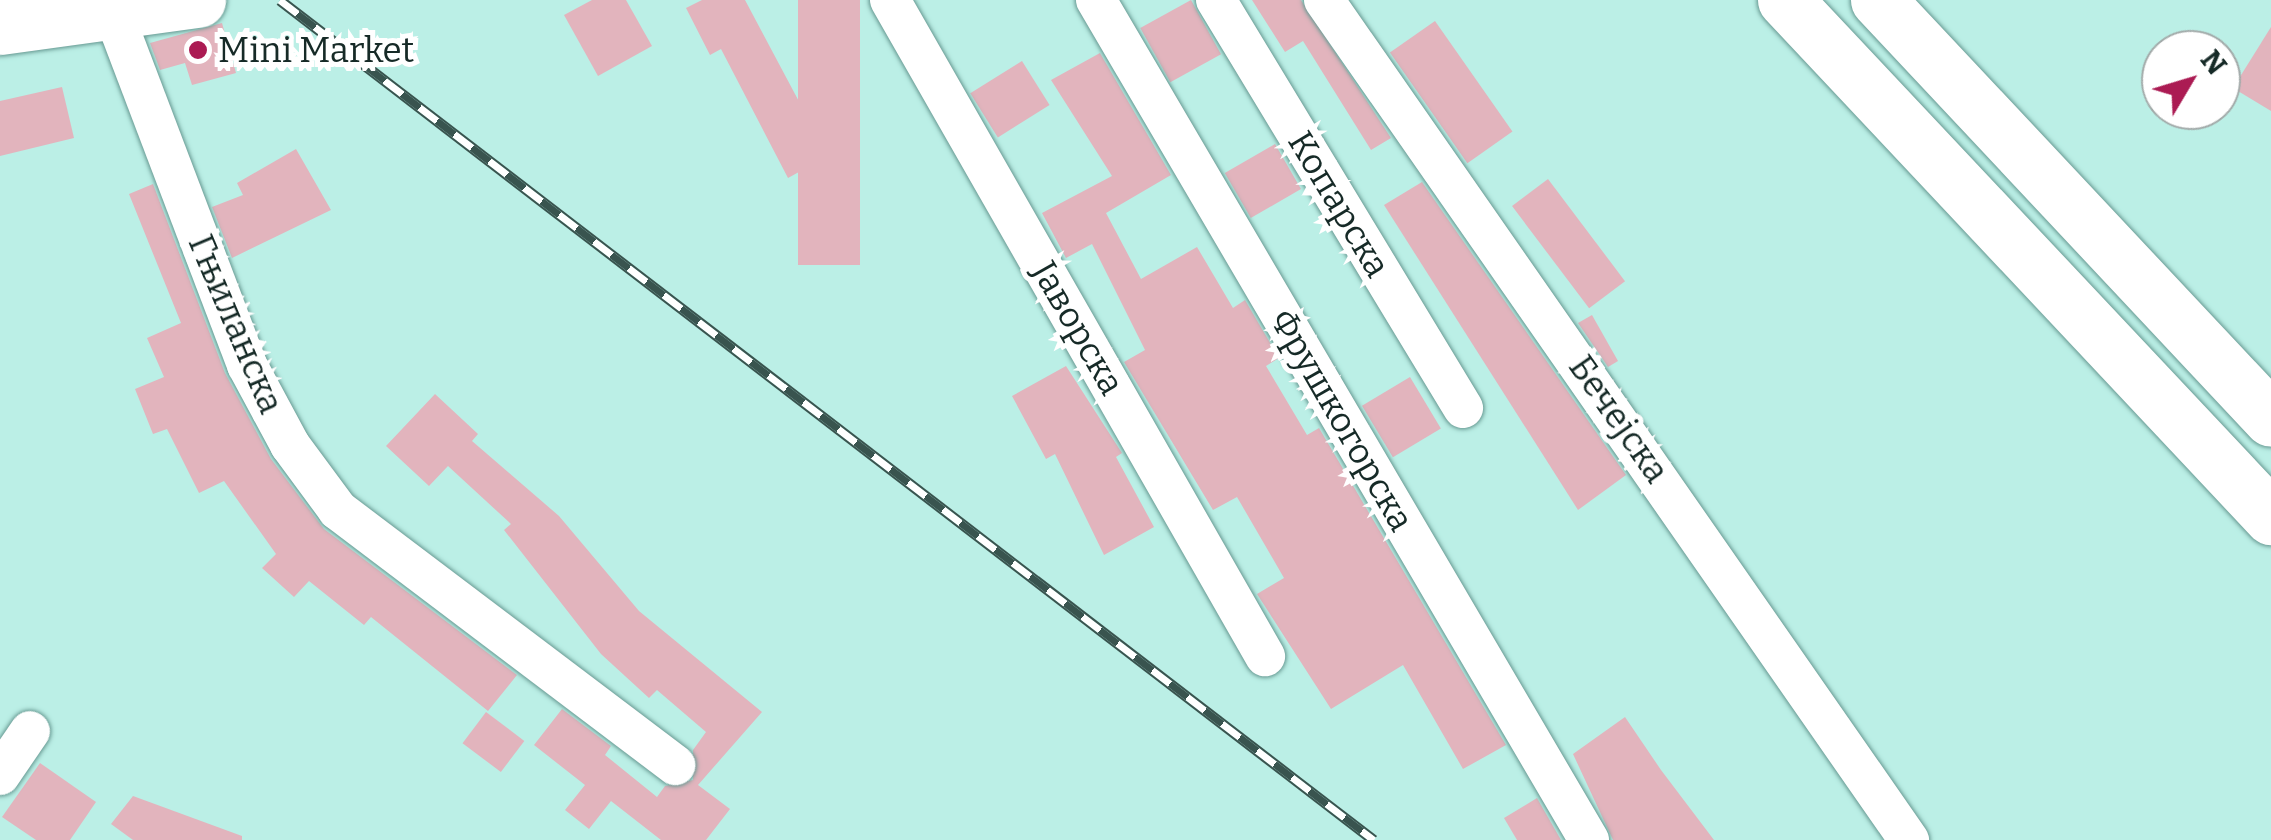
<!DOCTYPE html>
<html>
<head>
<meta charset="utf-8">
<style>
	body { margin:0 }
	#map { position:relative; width:2271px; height:840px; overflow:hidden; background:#bbefe6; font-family:Bitter,serif }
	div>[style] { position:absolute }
	.building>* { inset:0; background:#e2b4bd; transform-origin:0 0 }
	.roads { filter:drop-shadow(0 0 2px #679992) drop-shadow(0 0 2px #679992) }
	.street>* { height:40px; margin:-20px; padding:0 20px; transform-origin:20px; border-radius:20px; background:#fff }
	.secondary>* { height:55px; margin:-27.5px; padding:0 27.5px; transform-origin:27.5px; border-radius:27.5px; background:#fff }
	.highway>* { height:55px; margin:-27.5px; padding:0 27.5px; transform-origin:27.5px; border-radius:27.5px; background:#fff }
	.rail>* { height:11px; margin-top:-5.5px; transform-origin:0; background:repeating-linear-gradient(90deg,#fff 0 22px,#39544f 0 44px); box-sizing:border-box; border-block:2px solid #39544f }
	.dots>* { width:28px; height:28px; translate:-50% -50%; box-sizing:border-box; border:5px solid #fff; border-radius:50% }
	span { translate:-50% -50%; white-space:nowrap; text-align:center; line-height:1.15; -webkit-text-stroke:10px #fff; paint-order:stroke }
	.poi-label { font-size:35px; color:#162a27 }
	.left { translate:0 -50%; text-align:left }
	.street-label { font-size:35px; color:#162a27 }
	.north { position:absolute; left:2141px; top:30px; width:100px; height:100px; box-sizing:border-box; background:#fff; border:2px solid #a2aaa9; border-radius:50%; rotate:52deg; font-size:28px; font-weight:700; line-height:40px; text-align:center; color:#162a27 }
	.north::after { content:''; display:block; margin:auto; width:35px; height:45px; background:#ab1b53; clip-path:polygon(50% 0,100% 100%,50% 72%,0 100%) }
</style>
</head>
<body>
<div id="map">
	<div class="building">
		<div style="clip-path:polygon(592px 0,626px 0,652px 46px,598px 76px,564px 15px)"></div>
		<div style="clip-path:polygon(702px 0,745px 0,828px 156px,788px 178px,721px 49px,710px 55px,686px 8px)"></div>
		<div style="left:798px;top:0;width:62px;height:265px"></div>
		<div style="left:1191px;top:0;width:62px;height:58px;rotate:61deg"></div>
		<div style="clip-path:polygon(1252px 0,1301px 0,1391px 138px,1371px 150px,1303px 41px,1285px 52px)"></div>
		<div style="left:1435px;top:21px;width:135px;height:55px;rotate:55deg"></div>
		<div style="clip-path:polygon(222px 23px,236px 73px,192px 85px,185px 63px,160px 70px,150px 43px)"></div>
		<div style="clip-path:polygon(2271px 27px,2271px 111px,2233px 88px)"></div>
		<div style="clip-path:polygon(1100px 53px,1171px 175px,1106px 213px,1141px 279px,1197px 247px,1233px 308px,1245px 300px,1279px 358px,1266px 366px,1307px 435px,1319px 428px,1506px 745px,1463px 769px,1403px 665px,1331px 709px,1257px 594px,1284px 578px,1237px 497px,1213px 510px,1124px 362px,1145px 350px,1092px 244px,1066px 258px,1042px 213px,1112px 176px,1051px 80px)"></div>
		<div style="left:1022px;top:61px;width:52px;height:61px;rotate:58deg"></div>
		<div style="clip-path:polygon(62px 87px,74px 138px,0 156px,0 101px)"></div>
		<div style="left:1275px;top:144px;width:52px;height:58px;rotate:60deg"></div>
		<div style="clip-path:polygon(296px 149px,331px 210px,232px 258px,212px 207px,243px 195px,237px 183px)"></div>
		<div style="left:1548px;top:179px;width:128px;height:45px;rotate:53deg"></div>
		<div style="clip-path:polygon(1422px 182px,1626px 475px,1578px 510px,1384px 205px)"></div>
		<div style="clip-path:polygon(153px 184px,225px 373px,271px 459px,324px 529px,517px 675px,488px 711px,371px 617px,364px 625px,309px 581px,294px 597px,262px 568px,276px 554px,224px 481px,199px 493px,167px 429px,153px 434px,135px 389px,164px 377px,147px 338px,181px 323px,129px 194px)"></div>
		<div style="clip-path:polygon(1592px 315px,1618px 361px,1608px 367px,1578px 323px)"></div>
		<div style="clip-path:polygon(1066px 366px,1122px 453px,1116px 457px,1154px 527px,1104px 555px,1055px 454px,1046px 459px,1012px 396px)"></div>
		<div style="left:1410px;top:377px;width:60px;height:56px;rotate:59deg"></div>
		<div style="clip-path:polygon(435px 394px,478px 434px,472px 441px,559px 516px,639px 611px,762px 712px,698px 785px,730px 809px,706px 840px,661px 840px,611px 801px,589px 829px,565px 810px,585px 785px,534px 745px,562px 709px,611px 746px,605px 755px,657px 797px,665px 786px,693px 780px,693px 750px,706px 732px,657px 690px,649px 698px,601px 654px,504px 530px,511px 524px,448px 466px,429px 486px,386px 446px)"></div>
		<div style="left:486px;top:712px;width:48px;height:39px;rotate:37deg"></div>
		<div style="clip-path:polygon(1625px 717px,1661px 770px,1714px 840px,1613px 840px,1573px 754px)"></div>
		<div style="clip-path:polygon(40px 763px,96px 802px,70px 840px,36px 840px,2px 817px)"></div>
		<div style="clip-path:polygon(133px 796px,242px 836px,242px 840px,133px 840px,111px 824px)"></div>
		<div style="clip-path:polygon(1537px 798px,1561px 840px,1517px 840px,1504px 818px)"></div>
	</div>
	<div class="roads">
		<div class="street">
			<div style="left:890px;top:0;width:756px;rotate:60.25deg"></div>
			<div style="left:1096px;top:0;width:974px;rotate:59.59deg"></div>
			<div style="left:1216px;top:0;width:477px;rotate:58.8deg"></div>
			<div style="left:1324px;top:0;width:1024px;rotate:55.15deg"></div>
			<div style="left:113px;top:12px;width:378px;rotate:69.2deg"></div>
			<div style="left:247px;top:365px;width:91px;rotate:61.7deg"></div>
			<div style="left:290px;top:445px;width:81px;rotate:53.6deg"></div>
			<div style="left:338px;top:510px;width:423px;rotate:37.1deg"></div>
			<div style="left:0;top:775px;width:53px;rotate:-55.7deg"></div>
		</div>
		<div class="secondary">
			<div style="left:0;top:27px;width:200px;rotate:-7.8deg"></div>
		</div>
		<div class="highway">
			<div style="left:1785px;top:0;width:710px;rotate:46.77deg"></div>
			<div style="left:1878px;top:0;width:574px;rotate:46.83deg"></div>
		</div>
	</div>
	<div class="rail">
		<div style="left:280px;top:0;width:1379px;rotate:37.52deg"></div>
	</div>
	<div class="dots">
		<div style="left:198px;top:50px;background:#ab1b53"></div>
	</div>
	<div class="poi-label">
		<span class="left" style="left:218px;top:50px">Mini Market</span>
	</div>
	<div class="street-label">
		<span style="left:1339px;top:204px;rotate:59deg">Копарска</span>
		<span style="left:236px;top:324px;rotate:67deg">Гњиланска</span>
		<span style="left:1078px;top:328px;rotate:60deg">Јаворска</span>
		<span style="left:1619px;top:419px;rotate:55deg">Бечејска</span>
		<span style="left:1342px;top:420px;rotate:60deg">Фрушкогорска</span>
	</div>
	<div class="north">N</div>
</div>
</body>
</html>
